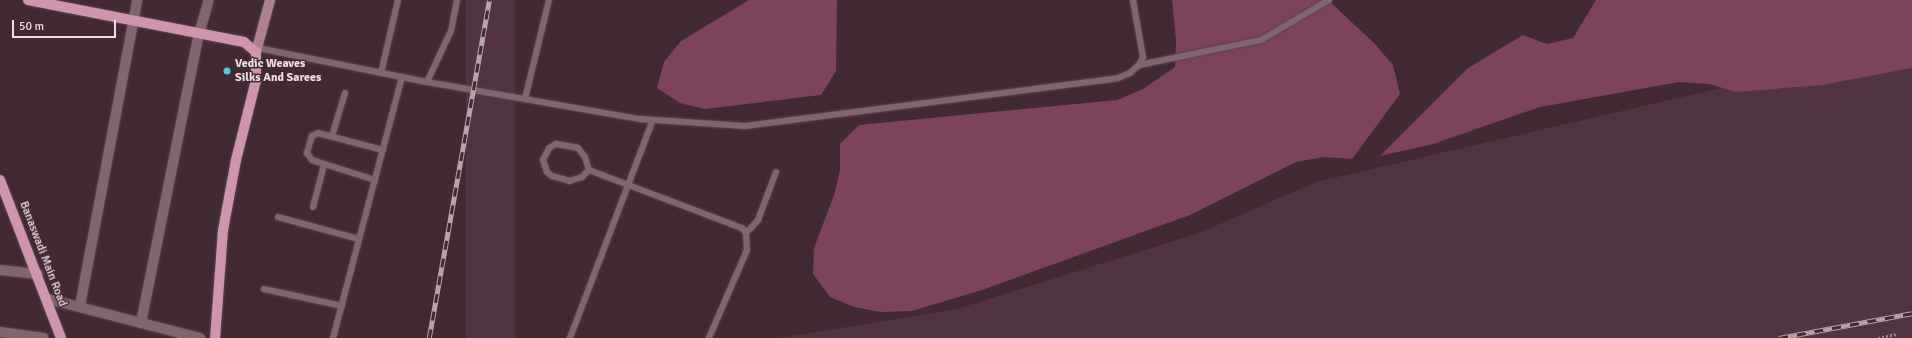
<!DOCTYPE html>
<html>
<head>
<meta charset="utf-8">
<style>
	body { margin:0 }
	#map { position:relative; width:1912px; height:338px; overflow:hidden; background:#412a34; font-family:Signika,sans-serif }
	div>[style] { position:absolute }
	.built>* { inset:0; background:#513441; transform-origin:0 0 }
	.forest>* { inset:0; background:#7d425c }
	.path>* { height:2.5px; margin-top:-1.25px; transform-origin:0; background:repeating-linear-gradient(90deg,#948088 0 2px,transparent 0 4px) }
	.roads { filter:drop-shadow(0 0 1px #5d4750) drop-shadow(0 0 1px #5d4750) }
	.service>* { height:6px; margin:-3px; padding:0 3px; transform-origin:3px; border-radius:3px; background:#816570 }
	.minor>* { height:10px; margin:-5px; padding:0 5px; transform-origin:5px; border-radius:5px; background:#816570 }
	.secondary>* { height:10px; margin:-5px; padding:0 5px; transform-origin:5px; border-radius:5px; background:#ad8092 }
	.primary>* { height:10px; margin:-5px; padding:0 5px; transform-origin:5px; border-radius:5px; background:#cf95ad }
	.rail>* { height:4.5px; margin-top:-2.25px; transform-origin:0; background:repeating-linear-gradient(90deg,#412a34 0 9px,#b6a4ab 0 18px); box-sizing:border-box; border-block:1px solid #b6a4ab }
	.dots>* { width:11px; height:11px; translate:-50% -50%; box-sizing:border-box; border:2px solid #412a34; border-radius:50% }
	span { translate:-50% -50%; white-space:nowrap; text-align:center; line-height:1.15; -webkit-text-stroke:3px #412a34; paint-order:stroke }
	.poi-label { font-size:12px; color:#efdfe5; font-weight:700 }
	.left { translate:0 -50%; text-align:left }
	.street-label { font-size:12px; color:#efdfe5 }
	.scale { position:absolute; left:12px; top:20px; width:104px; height:18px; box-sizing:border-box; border:2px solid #efdfe5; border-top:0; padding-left:5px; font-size:12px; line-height:14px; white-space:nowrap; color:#efdfe5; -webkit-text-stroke:3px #412a34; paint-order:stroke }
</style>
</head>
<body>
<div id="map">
	<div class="built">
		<div style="left:466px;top:0;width:49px;height:344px"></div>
		<div style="clip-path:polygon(1912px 64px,1912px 338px,779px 338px,957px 309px,1199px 233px,1316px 182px,1794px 71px)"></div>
	</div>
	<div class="forest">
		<div style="clip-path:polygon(749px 0,837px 0,836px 71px,821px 95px,705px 109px,680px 103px,657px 88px,664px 62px,681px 41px)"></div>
		<div style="clip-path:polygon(1172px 0,1328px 0,1375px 44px,1393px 65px,1400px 94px,1352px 159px,1324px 157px,1296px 162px,1190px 215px,982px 290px,912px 311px,881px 312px,854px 307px,830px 297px,813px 274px,814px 248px,834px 195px,840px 170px,840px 144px,859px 125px,1117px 100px,1143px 89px,1175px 67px,1176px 40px)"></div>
		<div style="clip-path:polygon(1596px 0,1912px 0,1912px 68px,1822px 85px,1736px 92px,1709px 84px,1679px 82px,1540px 107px,1433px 144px,1380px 156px,1468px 68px,1523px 35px,1547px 44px,1573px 38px)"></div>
	</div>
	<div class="path">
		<div style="left:1878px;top:338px;width:19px;rotate:-12deg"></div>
	</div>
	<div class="roads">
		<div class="service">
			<div style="left:258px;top:48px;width:172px;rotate:11.4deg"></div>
			<div style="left:427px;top:82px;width:216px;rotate:9.9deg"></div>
			<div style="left:640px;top:119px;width:105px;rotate:3.8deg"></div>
			<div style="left:745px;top:126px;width:376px;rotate:-7.3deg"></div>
			<div style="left:1118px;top:78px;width:13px;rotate:-23deg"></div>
			<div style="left:1130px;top:73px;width:12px;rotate:-42deg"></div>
			<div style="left:1139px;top:65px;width:9px;rotate:-63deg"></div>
			<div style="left:1143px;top:57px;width:58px;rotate:-100deg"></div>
			<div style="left:1139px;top:65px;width:125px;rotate:-11.6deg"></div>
			<div style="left:1261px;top:40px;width:79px;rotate:-30.5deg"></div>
			<div style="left:381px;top:73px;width:75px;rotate:-76.9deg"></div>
			<div style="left:427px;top:82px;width:56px;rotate:-64.8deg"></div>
			<div style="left:451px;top:31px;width:32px;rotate:-79deg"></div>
			<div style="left:525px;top:99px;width:102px;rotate:-76.4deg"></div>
			<div style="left:332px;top:136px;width:45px;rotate:-73.2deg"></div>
			<div style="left:556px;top:144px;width:22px;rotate:10deg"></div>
			<div style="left:578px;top:148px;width:11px;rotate:52deg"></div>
			<div style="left:585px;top:157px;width:14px;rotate:73deg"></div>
			<div style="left:589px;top:170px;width:10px;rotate:135deg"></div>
			<div style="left:582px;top:177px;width:13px;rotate:162deg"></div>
			<div style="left:570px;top:181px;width:19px;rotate:-164deg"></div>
			<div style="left:552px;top:176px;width:6px;rotate:-141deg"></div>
			<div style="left:547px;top:172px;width:13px;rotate:-108deg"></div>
			<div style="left:543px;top:160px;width:13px;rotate:-63deg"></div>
			<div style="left:549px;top:148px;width:8px;rotate:-30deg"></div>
			<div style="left:589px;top:170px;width:164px;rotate:20.8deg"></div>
			<div style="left:742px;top:228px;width:6px;rotate:51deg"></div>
			<div style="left:746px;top:233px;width:17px;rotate:87deg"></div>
			<div style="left:747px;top:250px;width:96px;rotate:113.4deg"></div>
			<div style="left:375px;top:180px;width:66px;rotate:-162.4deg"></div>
			<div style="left:312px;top:160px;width:9px;rotate:-126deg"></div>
			<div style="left:307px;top:153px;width:18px;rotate:-74deg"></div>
			<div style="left:312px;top:136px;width:7px;rotate:-27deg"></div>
			<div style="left:318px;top:133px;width:67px;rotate:14.7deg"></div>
			<div style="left:313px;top:207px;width:43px;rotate:-75.3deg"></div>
			<div style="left:278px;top:217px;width:84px;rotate:15.2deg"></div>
			<div style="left:746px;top:233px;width:18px;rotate:-47deg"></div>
			<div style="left:758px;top:220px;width:51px;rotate:-69.4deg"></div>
			<div style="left:264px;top:289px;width:80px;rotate:12.3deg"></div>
			<div style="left:333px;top:338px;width:270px;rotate:-75.2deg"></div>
			<div style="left:570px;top:338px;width:233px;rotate:-69.2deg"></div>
		</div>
		<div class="minor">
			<div style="left:0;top:270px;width:38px;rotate:6deg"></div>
			<div style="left:48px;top:299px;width:157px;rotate:14.4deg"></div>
			<div style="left:80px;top:306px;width:311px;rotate:-79.4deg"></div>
			<div style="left:141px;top:323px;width:295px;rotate:-78.7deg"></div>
			<div style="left:199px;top:34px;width:35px;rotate:-74deg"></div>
			<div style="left:0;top:332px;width:44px;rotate:7.8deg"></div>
		</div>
		<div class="secondary">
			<div style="left:256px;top:52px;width:54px;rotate:-74.9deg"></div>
		</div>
		<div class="primary">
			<div style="left:28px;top:0;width:220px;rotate:11deg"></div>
			<div style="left:244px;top:42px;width:16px;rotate:40deg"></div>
			<div style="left:256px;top:52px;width:28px;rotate:90deg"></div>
			<div style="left:256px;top:80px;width:82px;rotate:104deg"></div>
			<div style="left:236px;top:160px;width:71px;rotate:100.5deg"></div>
			<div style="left:223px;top:230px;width:108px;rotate:94.2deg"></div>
			<div style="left:0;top:180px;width:169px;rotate:68.9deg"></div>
		</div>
	</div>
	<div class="rail">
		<div style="left:429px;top:338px;width:343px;rotate:-79.9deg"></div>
		<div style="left:1779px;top:338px;width:135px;rotate:-10.6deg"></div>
	</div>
	<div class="dots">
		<div style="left:227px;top:71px;background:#52cbd8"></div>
	</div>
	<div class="poi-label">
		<span class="left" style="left:235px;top:71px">Vedic Weaves<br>Silks And Sarees</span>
	</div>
	<div class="street-label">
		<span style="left:43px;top:254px;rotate:69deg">Banaswadi Main Road</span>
	</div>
	<div class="scale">50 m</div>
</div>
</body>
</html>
